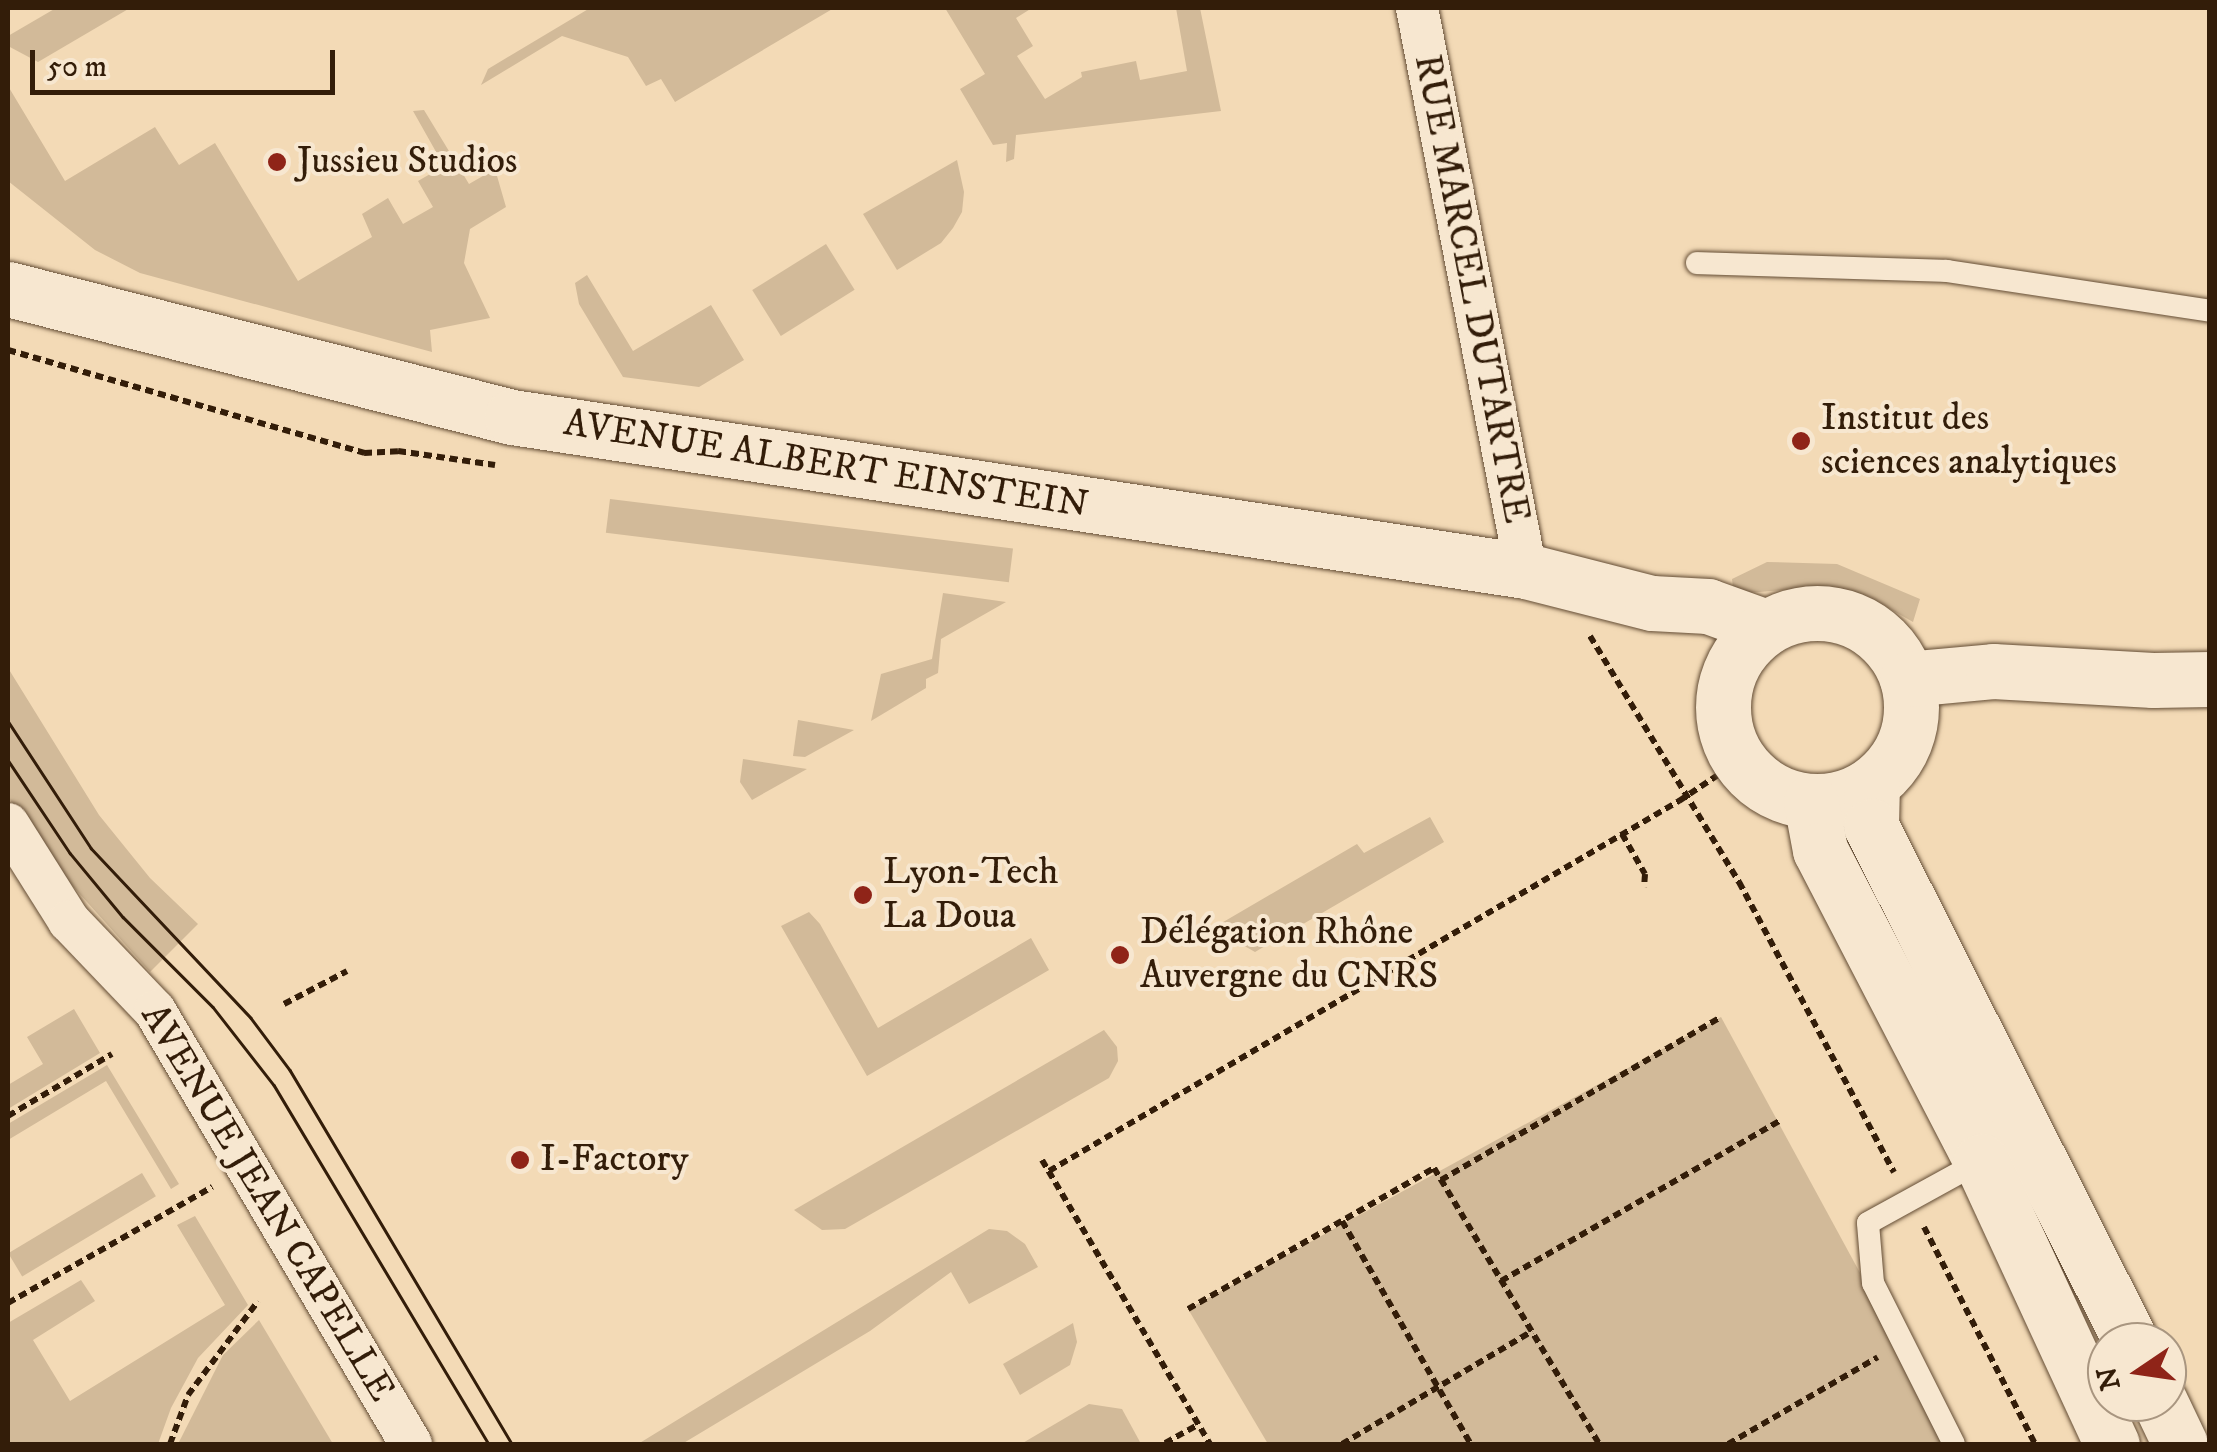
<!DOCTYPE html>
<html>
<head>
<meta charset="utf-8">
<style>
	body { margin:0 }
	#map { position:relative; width:2217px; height:1452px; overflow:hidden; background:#f3dab6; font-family:"IM FELL DW Pica",serif }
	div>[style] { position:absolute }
	.green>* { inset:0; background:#d2ba99; transform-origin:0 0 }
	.path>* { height:6px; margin-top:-3px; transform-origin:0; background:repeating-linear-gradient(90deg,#331d09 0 8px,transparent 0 13px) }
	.roads { filter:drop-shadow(0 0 2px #634c34) drop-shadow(0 0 2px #634c34) }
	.lane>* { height:22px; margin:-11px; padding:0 11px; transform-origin:11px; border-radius:11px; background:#f7e7d0 }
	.street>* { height:42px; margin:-21px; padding:0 21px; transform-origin:21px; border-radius:21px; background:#f7e7d0 }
	.secondary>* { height:55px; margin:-27.5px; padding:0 27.5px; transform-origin:27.5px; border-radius:27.5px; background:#f7e7d0 }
	.secondary>.ring { margin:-27.5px; padding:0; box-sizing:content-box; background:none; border:55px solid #f7e7d0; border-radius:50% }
	.tram>* { height:2.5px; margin:-1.25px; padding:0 1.25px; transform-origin:1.25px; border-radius:1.25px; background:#331d09 }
	.dots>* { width:28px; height:28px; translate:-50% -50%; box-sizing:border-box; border:5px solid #f7e7d0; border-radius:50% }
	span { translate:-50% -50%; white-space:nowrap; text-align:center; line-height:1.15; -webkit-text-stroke:8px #f7e7d0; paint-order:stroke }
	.poi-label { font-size:38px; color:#331d09 }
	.left { translate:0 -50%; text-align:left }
	.street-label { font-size:38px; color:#331d09 }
	.frame { position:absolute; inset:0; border:10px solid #331d09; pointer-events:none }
	.north { position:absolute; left:2087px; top:1322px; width:100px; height:100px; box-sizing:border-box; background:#f7e7d0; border:2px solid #a99680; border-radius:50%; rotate:257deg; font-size:28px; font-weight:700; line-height:40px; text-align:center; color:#331d09 }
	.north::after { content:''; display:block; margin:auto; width:35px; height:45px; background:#8f2418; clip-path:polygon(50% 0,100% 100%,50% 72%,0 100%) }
	.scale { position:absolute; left:30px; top:50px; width:305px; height:45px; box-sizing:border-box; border:5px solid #331d09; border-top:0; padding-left:12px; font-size:30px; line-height:35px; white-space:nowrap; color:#331d09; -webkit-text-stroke:8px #f7e7d0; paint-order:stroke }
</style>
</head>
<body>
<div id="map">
	<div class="green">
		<div style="clip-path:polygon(56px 8px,130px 8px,38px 62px,8px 46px,8px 36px)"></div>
		<div style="clip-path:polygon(590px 8px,834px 8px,675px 102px,661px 79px,646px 86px,628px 57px,562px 36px,481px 85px,488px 69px)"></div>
		<div style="clip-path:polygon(945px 8px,1032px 8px,1016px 18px,1033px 46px,1017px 56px,1045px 99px,1082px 77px,1081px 72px,1136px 61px,1140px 80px,1187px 71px,1176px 8px,1200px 8px,1221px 111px,1016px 135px,1014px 159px,1006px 162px,1007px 143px,993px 145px,960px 89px,985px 74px)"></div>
		<div style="clip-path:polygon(8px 86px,65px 181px,155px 127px,179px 165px,215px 143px,298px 281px,372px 237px,362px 214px,388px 198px,403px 224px,433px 207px,418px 181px,444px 166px,413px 111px,424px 110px,469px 184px,495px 169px,506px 207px,470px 229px,464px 263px,490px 318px,430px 330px,432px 352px,140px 273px,95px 250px,8px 181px)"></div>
		<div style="clip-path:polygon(957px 160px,964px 192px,962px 212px,953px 228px,941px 243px,897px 270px,863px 214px)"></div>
		<div style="left:826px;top:244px;width:54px;height:87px;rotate:58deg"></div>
		<div style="clip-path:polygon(587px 275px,633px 351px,711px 305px,744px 360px,699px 387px,623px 377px,579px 304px,575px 283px)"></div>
		<div style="left:610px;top:499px;width:406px;height:34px;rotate:7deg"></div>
		<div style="clip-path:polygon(1767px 562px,1837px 564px,1920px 599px,1913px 622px,1869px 597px,1842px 590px,1820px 587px,1747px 593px,1733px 587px,1732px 579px)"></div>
		<div style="clip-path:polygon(943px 593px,1006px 602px,941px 639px,938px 673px,926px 679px,926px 688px,871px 721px,881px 674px,932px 659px)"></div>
		<div style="clip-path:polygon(8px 668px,99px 815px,150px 878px,198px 924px,150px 972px,60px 872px,8px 797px)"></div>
		<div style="clip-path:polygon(798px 720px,854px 730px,805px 757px,793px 756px)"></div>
		<div style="clip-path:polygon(743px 759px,807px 769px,752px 800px,740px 782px)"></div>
		<div style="clip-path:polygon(1430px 817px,1444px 842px,1255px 952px,1213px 928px,1357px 844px,1364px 853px)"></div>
		<div style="clip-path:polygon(809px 912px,820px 924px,878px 1028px,1031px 938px,1049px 970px,867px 1076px,781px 926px)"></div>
		<div style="clip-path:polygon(74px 1009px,100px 1053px,8px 1109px,8px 1085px,43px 1064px,27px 1037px)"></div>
		<div style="clip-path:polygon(1721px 1017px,1953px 1444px,1268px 1444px,1188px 1309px)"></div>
		<div style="clip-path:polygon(1104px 1030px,1117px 1047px,1118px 1061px,1109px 1078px,845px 1229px,822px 1230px,794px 1210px)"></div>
		<div style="clip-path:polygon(107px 1065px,179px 1184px,171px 1189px,106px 1081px,8px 1140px,8px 1124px)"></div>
		<div style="left:142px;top:1173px;width:27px;height:156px;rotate:59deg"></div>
		<div style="clip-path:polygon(195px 1216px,248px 1305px,198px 1358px,171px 1408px,158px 1444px,8px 1444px,8px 1323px,81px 1280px,95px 1301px,33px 1340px,70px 1401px,225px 1305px,177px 1225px)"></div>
		<div style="clip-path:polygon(989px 1229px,1007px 1231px,1025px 1244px,1038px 1267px,969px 1304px,951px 1272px,870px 1331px,682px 1444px,638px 1444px)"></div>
		<div style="clip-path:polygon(259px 1320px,333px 1444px,178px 1444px,223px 1355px)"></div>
		<div style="clip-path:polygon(1073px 1323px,1077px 1342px,1070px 1365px,1020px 1395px,1003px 1364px)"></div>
		<div style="clip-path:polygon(1089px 1404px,1122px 1409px,1140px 1442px,1021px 1444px)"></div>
	</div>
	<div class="path">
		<div style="left:8px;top:350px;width:371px;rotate:16.1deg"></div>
		<div style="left:364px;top:453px;width:34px;rotate:-3deg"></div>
		<div style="left:398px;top:451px;width:98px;rotate:8.2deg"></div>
		<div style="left:1590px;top:636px;width:288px;rotate:58.8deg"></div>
		<div style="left:1739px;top:882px;width:329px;rotate:61.9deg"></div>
		<div style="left:1622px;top:834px;width:46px;rotate:60.1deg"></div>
		<div style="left:1645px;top:874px;width:13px;rotate:94deg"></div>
		<div style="left:284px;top:1004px;width:71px;rotate:-27.6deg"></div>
		<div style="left:8px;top:1116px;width:121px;rotate:-30.8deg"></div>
		<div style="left:1042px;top:1160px;width:330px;rotate:59.4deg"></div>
		<div style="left:1049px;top:1171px;width:731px;rotate:-30.43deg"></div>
		<div style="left:1679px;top:801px;width:72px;rotate:-33.7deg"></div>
		<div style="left:1441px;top:1180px;width:324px;rotate:-30.2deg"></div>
		<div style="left:1342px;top:1221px;width:258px;rotate:60deg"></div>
		<div style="left:1924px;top:1227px;width:244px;rotate:62.9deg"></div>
		<div style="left:1501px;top:1281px;width:323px;rotate:-29.9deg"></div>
		<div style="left:8px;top:1303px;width:235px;rotate:-29.6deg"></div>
		<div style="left:1188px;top:1309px;width:284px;rotate:-29.8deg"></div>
		<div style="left:1434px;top:1168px;width:322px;rotate:59.1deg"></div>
		<div style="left:1165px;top:1443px;width:38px;rotate:-29deg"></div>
		<div style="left:170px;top:1444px;width:52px;rotate:-69.8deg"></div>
		<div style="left:188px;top:1395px;width:117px;rotate:-53.3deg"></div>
		<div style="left:1342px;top:1444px;width:221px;rotate:-30.7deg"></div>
		<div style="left:1728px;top:1444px;width:173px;rotate:-30.1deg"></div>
	</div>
	<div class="roads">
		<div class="lane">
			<div style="left:1697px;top:263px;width:250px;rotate:1.8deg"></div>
			<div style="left:1947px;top:271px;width:266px;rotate:8.6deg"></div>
			<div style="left:1954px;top:1444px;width:180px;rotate:-116.7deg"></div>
			<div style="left:1873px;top:1283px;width:60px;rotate:-94.8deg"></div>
			<div style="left:1868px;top:1223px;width:129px;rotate:-28.8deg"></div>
		</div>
		<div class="street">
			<div style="left:1417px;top:8px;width:573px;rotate:79.04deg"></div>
			<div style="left:8px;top:824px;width:115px;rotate:57.8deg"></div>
			<div style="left:69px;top:921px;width:124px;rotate:46.3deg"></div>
			<div style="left:155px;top:1011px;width:503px;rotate:59.41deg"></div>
		</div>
		<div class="secondary">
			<div style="left:8px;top:289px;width:520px;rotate:14.25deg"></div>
			<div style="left:512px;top:417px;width:1026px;rotate:8.64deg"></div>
			<div style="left:1526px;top:571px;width:130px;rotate:14.3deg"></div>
			<div style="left:1652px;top:603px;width:56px;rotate:3.1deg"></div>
			<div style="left:1708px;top:606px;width:62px;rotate:19.9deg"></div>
			<div class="ring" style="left:1723px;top:613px;width:133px;height:133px"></div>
			<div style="left:1907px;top:679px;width:86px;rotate:-5.3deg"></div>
			<div style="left:1993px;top:671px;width:160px;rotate:3.2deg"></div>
			<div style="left:2153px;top:680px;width:57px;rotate:-1deg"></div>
			<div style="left:1872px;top:784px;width:42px;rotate:91.4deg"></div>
			<div style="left:1871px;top:826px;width:578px;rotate:63.26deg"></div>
			<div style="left:1811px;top:802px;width:49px;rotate:79.4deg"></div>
			<div style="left:1820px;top:850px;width:350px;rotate:62.6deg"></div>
			<div style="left:1981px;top:1161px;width:312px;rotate:65.2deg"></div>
			<div style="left:2160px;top:1402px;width:47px;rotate:64.5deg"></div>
		</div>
	</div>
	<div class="tram">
		<div style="left:8px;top:721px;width:152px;rotate:56.8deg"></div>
		<div style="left:91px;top:848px;width:233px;rotate:46.7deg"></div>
		<div style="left:251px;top:1018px;width:65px;rotate:53.1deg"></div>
		<div style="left:290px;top:1070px;width:435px;rotate:59.3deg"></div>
		<div style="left:8px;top:760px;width:112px;rotate:56.3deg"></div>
		<div style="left:70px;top:853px;width:83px;rotate:50.4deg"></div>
		<div style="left:123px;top:917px;width:127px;rotate:45deg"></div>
		<div style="left:213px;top:1007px;width:99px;rotate:52deg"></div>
		<div style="left:274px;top:1085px;width:418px;rotate:59.1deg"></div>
	</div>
	<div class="dots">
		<div style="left:277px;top:162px;background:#8f2418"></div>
		<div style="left:1801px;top:441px;background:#8f2418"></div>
		<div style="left:863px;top:895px;background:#8f2418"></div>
		<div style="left:1120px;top:955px;background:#8f2418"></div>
		<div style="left:520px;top:1160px;background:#8f2418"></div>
	</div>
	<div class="poi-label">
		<span class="left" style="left:297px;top:162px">Jussieu Studios</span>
		<span class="left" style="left:1821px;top:441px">Institut des<br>sciences analytiques</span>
		<span class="left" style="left:883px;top:895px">Lyon-Tech<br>La Doua</span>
		<span class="left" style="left:1140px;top:955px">Délégation Rhône<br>Auvergne du CNRS</span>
		<span class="left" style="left:540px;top:1160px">I-Factory</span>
	</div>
	<div class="street-label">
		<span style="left:1471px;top:289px;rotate:79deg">RUE MARCEL DUTARTRE</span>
		<span style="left:826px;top:465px;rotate:9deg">AVENUE ALBERT EINSTEIN</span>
		<span style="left:267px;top:1203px;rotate:59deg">AVENUE JEAN CAPELLE</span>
	</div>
	<div class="frame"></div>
	<div class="north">N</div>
	<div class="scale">50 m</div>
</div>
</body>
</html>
